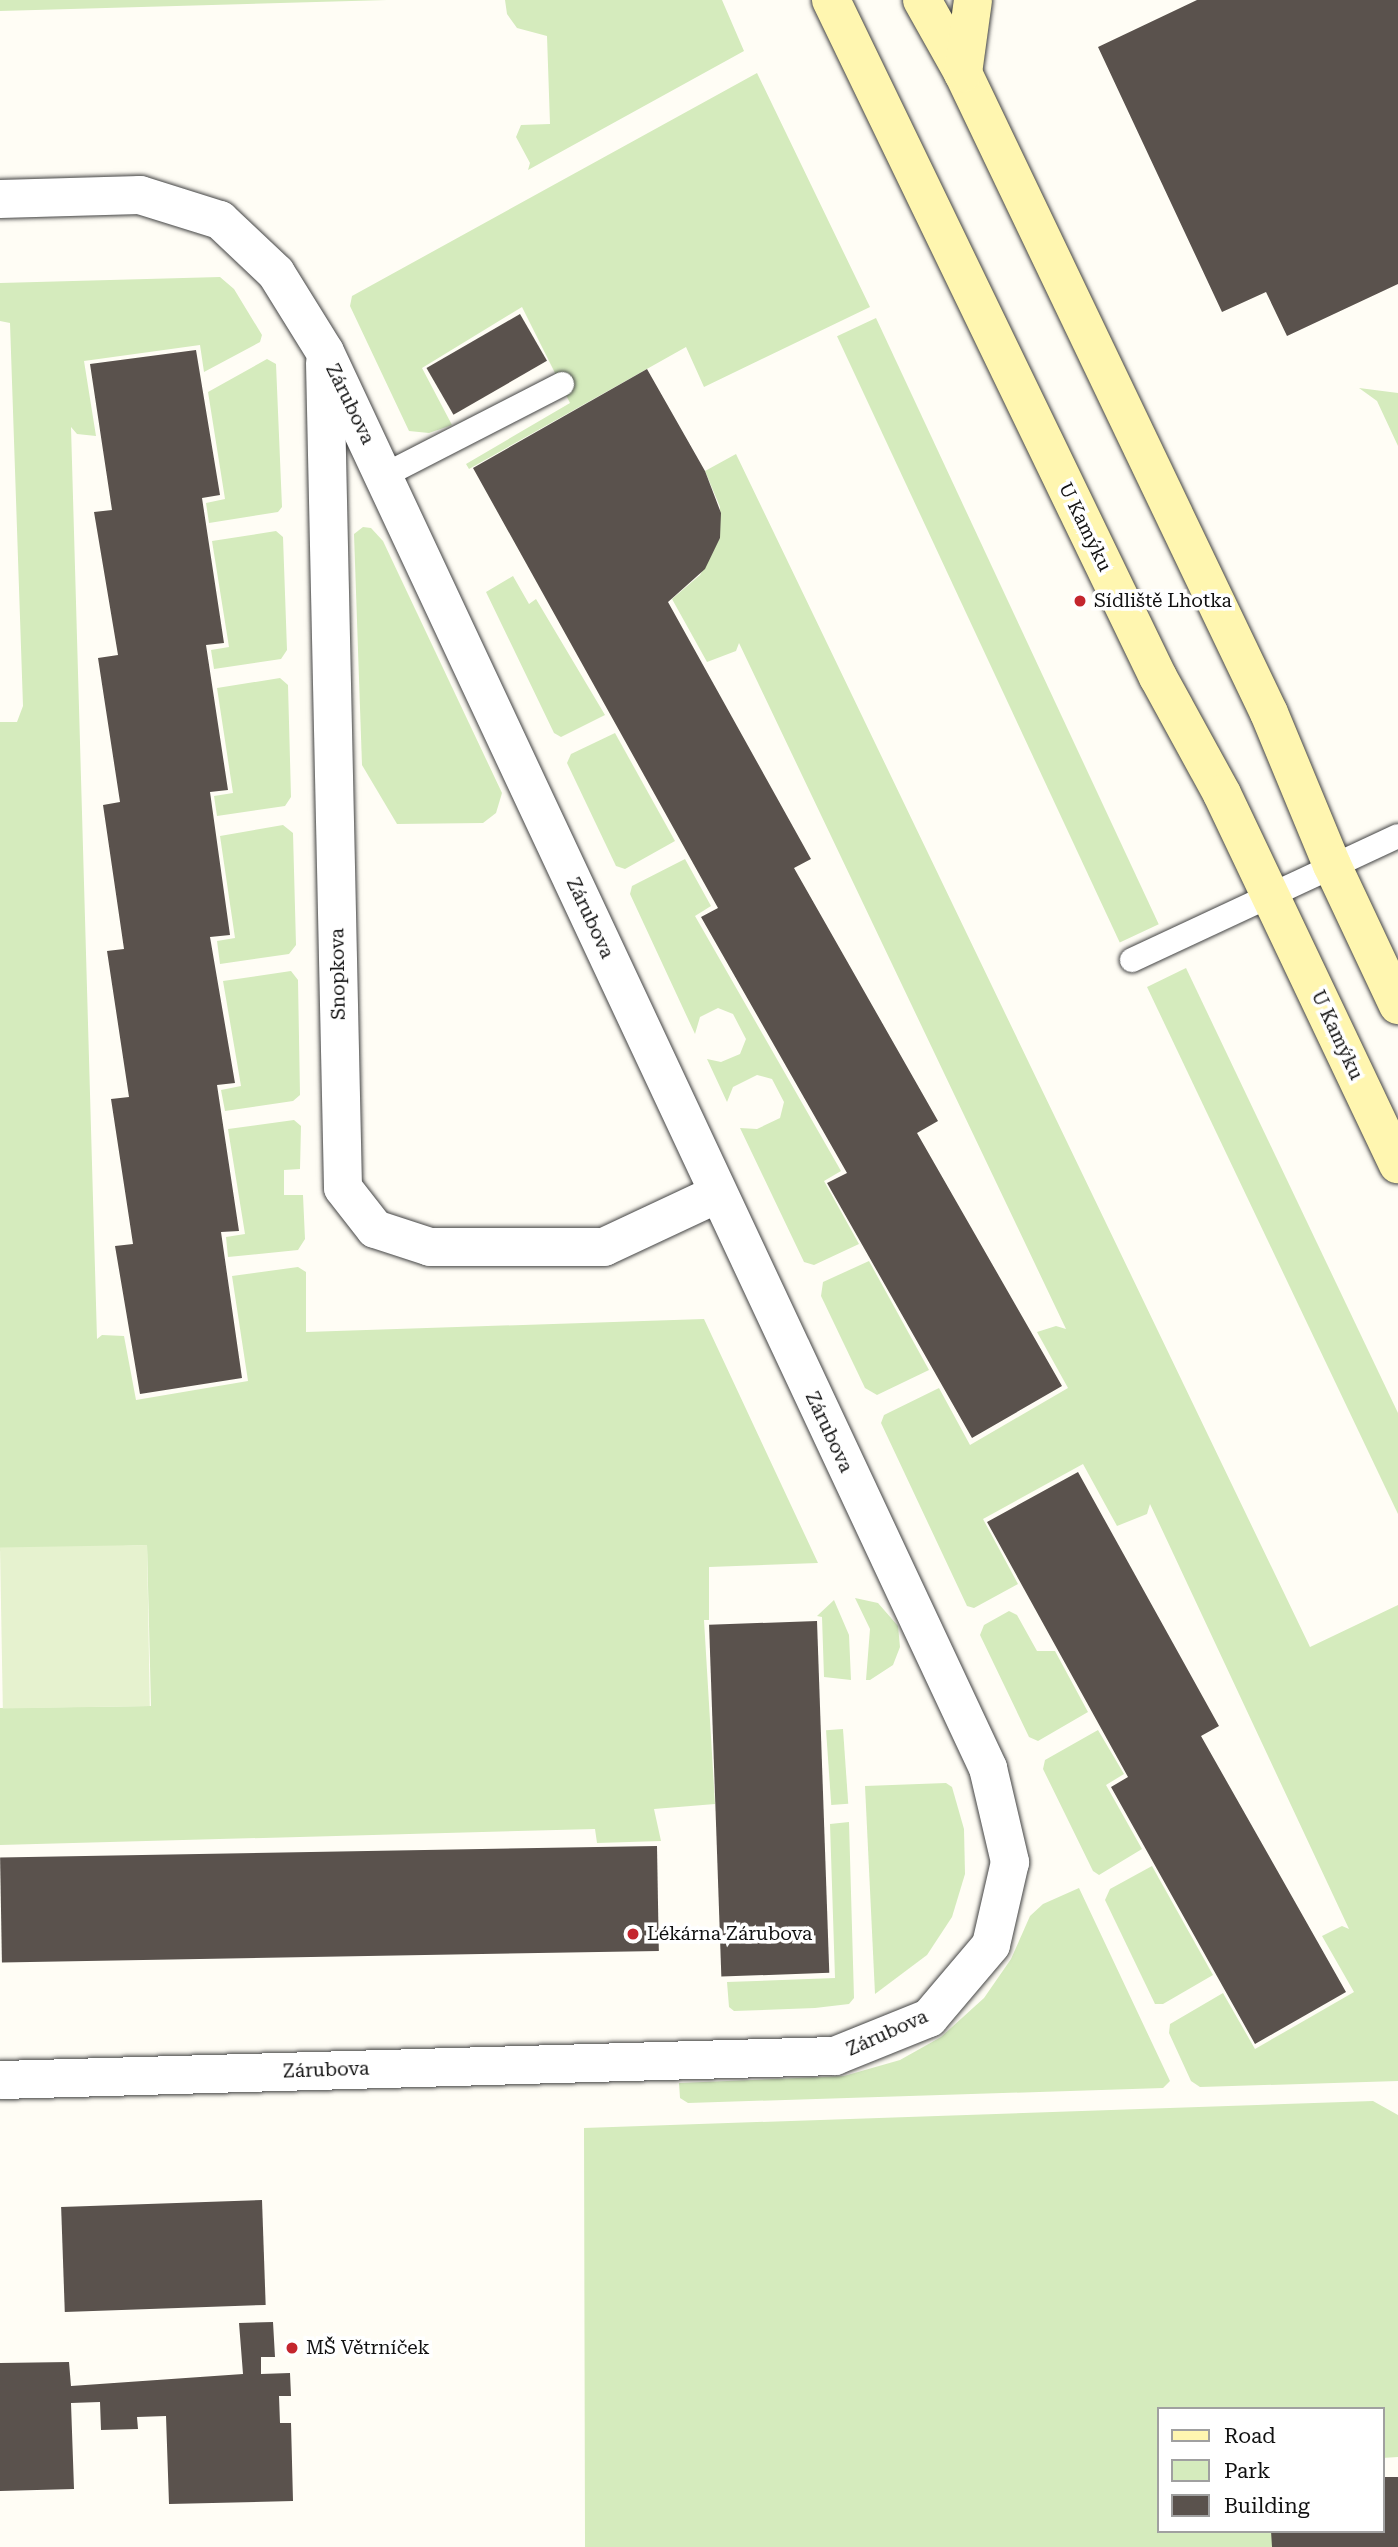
<!DOCTYPE html>
<html>
<head>
<meta charset="utf-8">
<style>
	body { margin:0 }
	#map { position:relative; width:1398px; height:2547px; overflow:hidden; background:#fffdf5; font-family:"Roboto Serif",serif }
	div>[style] { position:absolute }
	.green>* { inset:0; background:#d5ebbd; transform-origin:0 0 }
	.pitch>* { inset:0; background:#e6f2cf; transform-origin:0 0 }
	.building>* { inset:0; background:#5a524d; transform-origin:0 0 }
	.roads { filter:drop-shadow(0 0 2px #444) drop-shadow(0 0 2px #444) }
	.lane>* { height:24px; margin:-12px; padding:0 12px; transform-origin:12px; border-radius:12px; background:#fff }
	.street>* { height:38px; margin:-19px; padding:0 19px; transform-origin:19px; border-radius:19px; background:#fff }
	.secondary>* { height:38px; margin:-19px; padding:0 19px; transform-origin:19px; border-radius:19px; background:#fff6b0 }
	.dots>* { width:19px; height:19px; translate:-50% -50%; box-sizing:border-box; border:4px solid #fff; border-radius:50% }
	span { translate:-50% -50%; white-space:nowrap; text-align:center; line-height:1.15; -webkit-text-stroke:7px #fff; paint-order:stroke }
	.street-label { font-size:19px; color:#111 }
	.poi-label { font-size:19px; color:#111 }
	.left { translate:0 -50%; text-align:left }
	.legend { position:absolute; left:1157px; top:2407px; width:228px; height:126px; box-sizing:border-box; background:#fff; border:2px solid #a0a0a0; margin:0; padding:9px 12px; list-style:none; font-size:21px; color:#111 }
	.legend li { display:flex; align-items:center; gap:14px; height:35px }
	.legend b { width:35px; border:2px solid #a0a0a0 }
</style>
</head>
<body>
<div id="map">
	<div class="green">
		<div style="clip-path:polygon(0 0,387px 0,0 11px)"></div>
		<div style="clip-path:polygon(505px 0,722px 0,744px 51px,528px 170px,530px 163px,516px 137px,521px 125px,550px 124px,547px 36px,517px 28px,507px 14px)"></div>
		<div style="clip-path:polygon(757px 73px,870px 307px,704px 387px,686px 347px,469px 469px,466px 464px,570px 403px,522px 307px,422px 368px,452px 425px,429px 433px,409px 431px,350px 306px,352px 296px)"></div>
		<div style="clip-path:polygon(220px 277px,234px 289px,262px 335px,260px 342px,204px 372px,200px 345px,84px 361px,96px 436px,77px 434px,71px 427px,97px 1339px,102px 1335px,124px 1336px,136px 1400px,248px 1381px,232px 1276px,298px 1267px,306px 1272px,306px 1332px,704px 1319px,818px 1563px,709px 1567px,709px 1620px,704px 1620px,715px 1804px,654px 1809px,661px 1841px,597px 1843px,595px 1829px,0 1845px,0 1708px,151px 1706px,147px 1545px,0 1551px,0 722px,17px 722px,23px 706px,10px 323px,0 321px,0 283px)"></div>
		<div style="left:876px;top:318px;width:669px;height:43px;rotate:65deg"></div>
		<div style="clip-path:polygon(267px 359px,276px 364px,282px 507px,278px 512px,209px 523px,206px 503px,225px 499px,208px 392px)"></div>
		<div style="clip-path:polygon(1359px 388px,1398px 393px,1398px 446px,1377px 401px)"></div>
		<div style="clip-path:polygon(736px 454px,1310px 1647px,1398px 1605px,1398px 2081px,1200px 2087px,1191px 2081px,1169px 2033px,1170px 2024px,1223px 1993px,1255px 2049px,1354px 1992px,1322px 1936px,1342px 1926px,1349px 1929px,1150px 1504px,1147px 1514px,1117px 1526px,1083px 1464px,983px 1519px,1018px 1584px,974px 1608px,967px 1606px,881px 1423px,884px 1415px,939px 1388px,970px 1445px,1068px 1388px,1037px 1332px,1056px 1326px,1066px 1329px,739px 643px,736px 651px,707px 662px,672px 599px,700px 575px,720px 538px,720px 507px,705px 471px)"></div>
		<div style="clip-path:polygon(363px 527px,371px 528px,383px 541px,502px 793px,496px 813px,483px 823px,397px 824px,362px 765px,354px 534px)"></div>
		<div style="clip-path:polygon(276px 531px,283px 537px,287px 650px,281px 659px,214px 669px,211px 650px,229px 647px,212px 541px)"></div>
		<div style="clip-path:polygon(513px 576px,529px 604px,536px 599px,605px 715px,561px 737px,554px 733px,486px 592px)"></div>
		<div style="clip-path:polygon(280px 678px,288px 685px,291px 797px,285px 806px,217px 816px,214px 796px,233px 793px,217px 688px)"></div>
		<div style="clip-path:polygon(615px 733px,675px 841px,625px 869px,616px 866px,567px 763px,571px 754px)"></div>
		<div style="clip-path:polygon(283px 825px,293px 833px,296px 945px,289px 954px,220px 964px,217px 941px,235px 938px,220px 836px)"></div>
		<div style="clip-path:polygon(685px 859px,711px 906px,695px 916px,841px 1171px,824px 1181px,859px 1244px,814px 1265px,804px 1262px,740px 1128px,757px 1129px,780px 1118px,784px 1102px,772px 1079px,757px 1075px,733px 1087px,727px 1102px,707px 1059px,721px 1062px,740px 1054px,746px 1039px,733px 1014px,718px 1008px,700px 1017px,695px 1034px,630px 894px,632px 886px)"></div>
		<div style="clip-path:polygon(1186px 968px,1398px 1413px,1398px 1514px,1147px 987px)"></div>
		<div style="clip-path:polygon(291px 971px,298px 980px,300px 1095px,293px 1101px,225px 1111px,221px 1090px,241px 1086px,223px 981px)"></div>
		<div style="clip-path:polygon(294px 1120px,301px 1126px,300px 1169px,284px 1170px,284px 1195px,303px 1195px,305px 1239px,298px 1250px,228px 1257px,226px 1237px,245px 1234px,228px 1129px)"></div>
		<div style="clip-path:polygon(869px 1261px,929px 1370px,877px 1395px,865px 1388px,821px 1296px,823px 1282px)"></div>
		<div style="clip-path:polygon(855px 1598px,878px 1603px,898px 1626px,900px 1647px,893px 1665px,870px 1680px,866px 1680px,870px 1629px)"></div>
		<div style="clip-path:polygon(834px 1600px,849px 1635px,851px 1680px,824px 1677px,822px 1617px,817px 1616px)"></div>
		<div style="clip-path:polygon(1009px 1611px,1017px 1615px,1037px 1651px,1055px 1651px,1088px 1712px,1038px 1741px,1029px 1737px,980px 1635px,984px 1625px)"></div>
		<div style="left:843px;top:1729px;width:75px;height:17px;rotate:86deg"></div>
		<div style="clip-path:polygon(1098px 1730px,1124px 1774px,1106px 1785px,1142px 1849px,1099px 1875px,1093px 1871px,1043px 1769px,1045px 1760px)"></div>
		<div style="clip-path:polygon(946px 1783px,952px 1787px,964px 1829px,965px 1874px,952px 1917px,927px 1955px,875px 1994px,865px 1786px)"></div>
		<div style="clip-path:polygon(849px 1822px,854px 1998px,849px 2004px,815px 2008px,734px 2011px,729px 2007px,727px 1982px,835px 1978px,830px 1824px)"></div>
		<div style="clip-path:polygon(1152px 1866px,1213px 1975px,1163px 2004px,1155px 2004px,1105px 1900px,1110px 1889px)"></div>
		<div style="clip-path:polygon(1079px 1888px,1170px 2081px,1163px 2088px,688px 2103px,680px 2098px,679px 2083px,844px 2076px,900px 2060px,941px 2037px,984px 1998px,1011px 1959px,1030px 1916px,1043px 1904px)"></div>
		<div style="clip-path:polygon(1373px 2101px,1398px 2115px,1398px 2457px,1382px 2458px,1382px 2409px,1158px 2409px,1158px 2531px,1272px 2531px,1272px 2547px,585px 2547px,584px 2128px)"></div>
	</div>
	<div class="pitch">
		<div style="left:147px;top:1545px;width:161px;height:147px;rotate:89deg"></div>
	</div>
	<div class="building">
		<div style="clip-path:polygon(1197px 0,1398px 0,1398px 284px,1287px 336px,1266px 292px,1222px 312px,1098px 47px)"></div>
		<div style="left:520px;top:314px;width:54px;height:108px;rotate:60deg"></div>
		<div style="clip-path:polygon(196px 350px,220px 495px,202px 498px,224px 643px,206px 645px,228px 790px,210px 792px,230px 935px,210px 937px,235px 1083px,217px 1085px,239px 1231px,221px 1232px,242px 1378px,140px 1394px,115px 1246px,133px 1244px,111px 1099px,129px 1097px,107px 951px,124px 949px,103px 805px,120px 802px,98px 658px,118px 655px,94px 512px,112px 510px,90px 364px)"></div>
		<div style="clip-path:polygon(647px 369px,705px 471px,721px 513px,720px 538px,705px 569px,668px 602px,811px 859px,794px 868px,938px 1121px,917px 1133px,1062px 1386px,972px 1438px,827px 1183px,847px 1173px,701px 917px,718px 908px,473px 468px)"></div>
		<div style="clip-path:polygon(1078px 1472px,1219px 1726px,1201px 1736px,1346px 1992px,1255px 2044px,1111px 1787px,1128px 1777px,987px 1522px)"></div>
		<div style="left:817px;top:1621px;width:352px;height:108px;rotate:88deg"></div>
		<div style="left:657px;top:1846px;width:105px;height:657px;rotate:89deg"></div>
		<div style="left:262px;top:2200px;width:105px;height:201px;rotate:88deg"></div>
		<div style="clip-path:polygon(273px 2322px,275px 2357px,261px 2357px,261px 2374px,290px 2373px,291px 2396px,279px 2396px,280px 2423px,291px 2423px,293px 2501px,169px 2504px,166px 2416px,137px 2417px,138px 2429px,101px 2430px,100px 2402px,71px 2403px,74px 2489px,0 2491px,0 2363px,69px 2362px,71px 2386px,243px 2374px,239px 2323px)"></div>
		<div style="clip-path:polygon(1382px 2477px,1398px 2477px,1398px 2547px,1272px 2547px,1271px 2531px,1382px 2531px)"></div>
	</div>
	<div class="roads">
		<div class="lane">
			<div style="left:385px;top:475px;width:199px;rotate:-27.2deg"></div>
			<div style="left:1132px;top:960px;width:293px;rotate:-25deg"></div>
		</div>
		<div class="street">
			<div style="left:0;top:199px;width:140px;rotate:-1.6deg"></div>
			<div style="left:140px;top:195px;width:84px;rotate:17.4deg"></div>
			<div style="left:220px;top:220px;width:77px;rotate:43.4deg"></div>
			<div style="left:276px;top:273px;width:93px;rotate:58.2deg"></div>
			<div style="left:325px;top:352px;width:1564px;rotate:64.91deg"></div>
			<div style="left:988px;top:1768px;width:97px;rotate:76.8deg"></div>
			<div style="left:1010px;top:1862px;width:85px;rotate:102.9deg"></div>
			<div style="left:991px;top:1945px;width:96px;rotate:130.3deg"></div>
			<div style="left:929px;top:2018px;width:101px;rotate:158deg"></div>
			<div style="left:835px;top:2056px;width:835px;rotate:178.35deg"></div>
			<div style="left:325px;top:363px;width:825px;rotate:88.75deg"></div>
			<div style="left:343px;top:1188px;width:52px;rotate:52deg"></div>
			<div style="left:375px;top:1229px;width:58px;rotate:18.1deg"></div>
			<div style="left:430px;top:1247px;width:174px"></div>
			<div style="left:604px;top:1247px;width:125px;rotate:-25.1deg"></div>
		</div>
		<div class="secondary">
			<div style="left:831px;top:0;width:752px;rotate:64.22deg"></div>
			<div style="left:1158px;top:677px;width:133px;rotate:61.3deg"></div>
			<div style="left:1222px;top:794px;width:410px;rotate:64.6deg"></div>
			<div style="left:922px;top:0;width:84px;rotate:60.7deg"></div>
			<div style="left:963px;top:73px;width:709px;rotate:64.45deg"></div>
			<div style="left:1269px;top:713px;width:165px;rotate:67.5deg"></div>
			<div style="left:1332px;top:865px;width:155px;rotate:64.8deg"></div>
			<div style="left:963px;top:73px;width:74px;rotate:-82.2deg"></div>
		</div>
	</div>
	<div class="dots">
		<div style="left:1080px;top:601px;background:#c4262e"></div>
		<div style="left:633px;top:1934px;background:#c4262e"></div>
		<div style="left:292px;top:2348px;background:#c4262e"></div>
	</div>
	<div class="street-label">
		<span style="left:350px;top:404px;rotate:64deg">Zárubova</span>
		<span style="left:1085px;top:527px;rotate:64deg">U Kamýku</span>
		<span style="left:590px;top:918px;rotate:65deg">Zárubova</span>
		<span style="left:338px;top:974px;rotate:-91deg">Snopkova</span>
		<span style="left:1337px;top:1035px;rotate:65deg">U Kamýku</span>
		<span style="left:829px;top:1432px;rotate:65deg">Zárubova</span>
		<span style="left:887px;top:2033px;rotate:-24deg">Zárubova</span>
		<span style="left:326px;top:2070px;rotate:-2deg">Zárubova</span>
	</div>
	<div class="poi-label">
		<span class="left" style="left:1094px;top:601px">Sídliště Lhotka</span>
		<span class="left" style="left:647px;top:1934px">Lékárna Zárubova</span>
		<span class="left" style="left:306px;top:2348px">MŠ Větrníček</span>
	</div>
	<ul class="legend">
	<li><b style="height:9px;background:#fff6b0"></b>Road</li>
	<li><b style="height:19px;background:#d5ebbd"></b>Park</li>
	<li><b style="height:19px;background:#5a524d"></b>Building</li>
	</ul>
</div>
</body>
</html>
